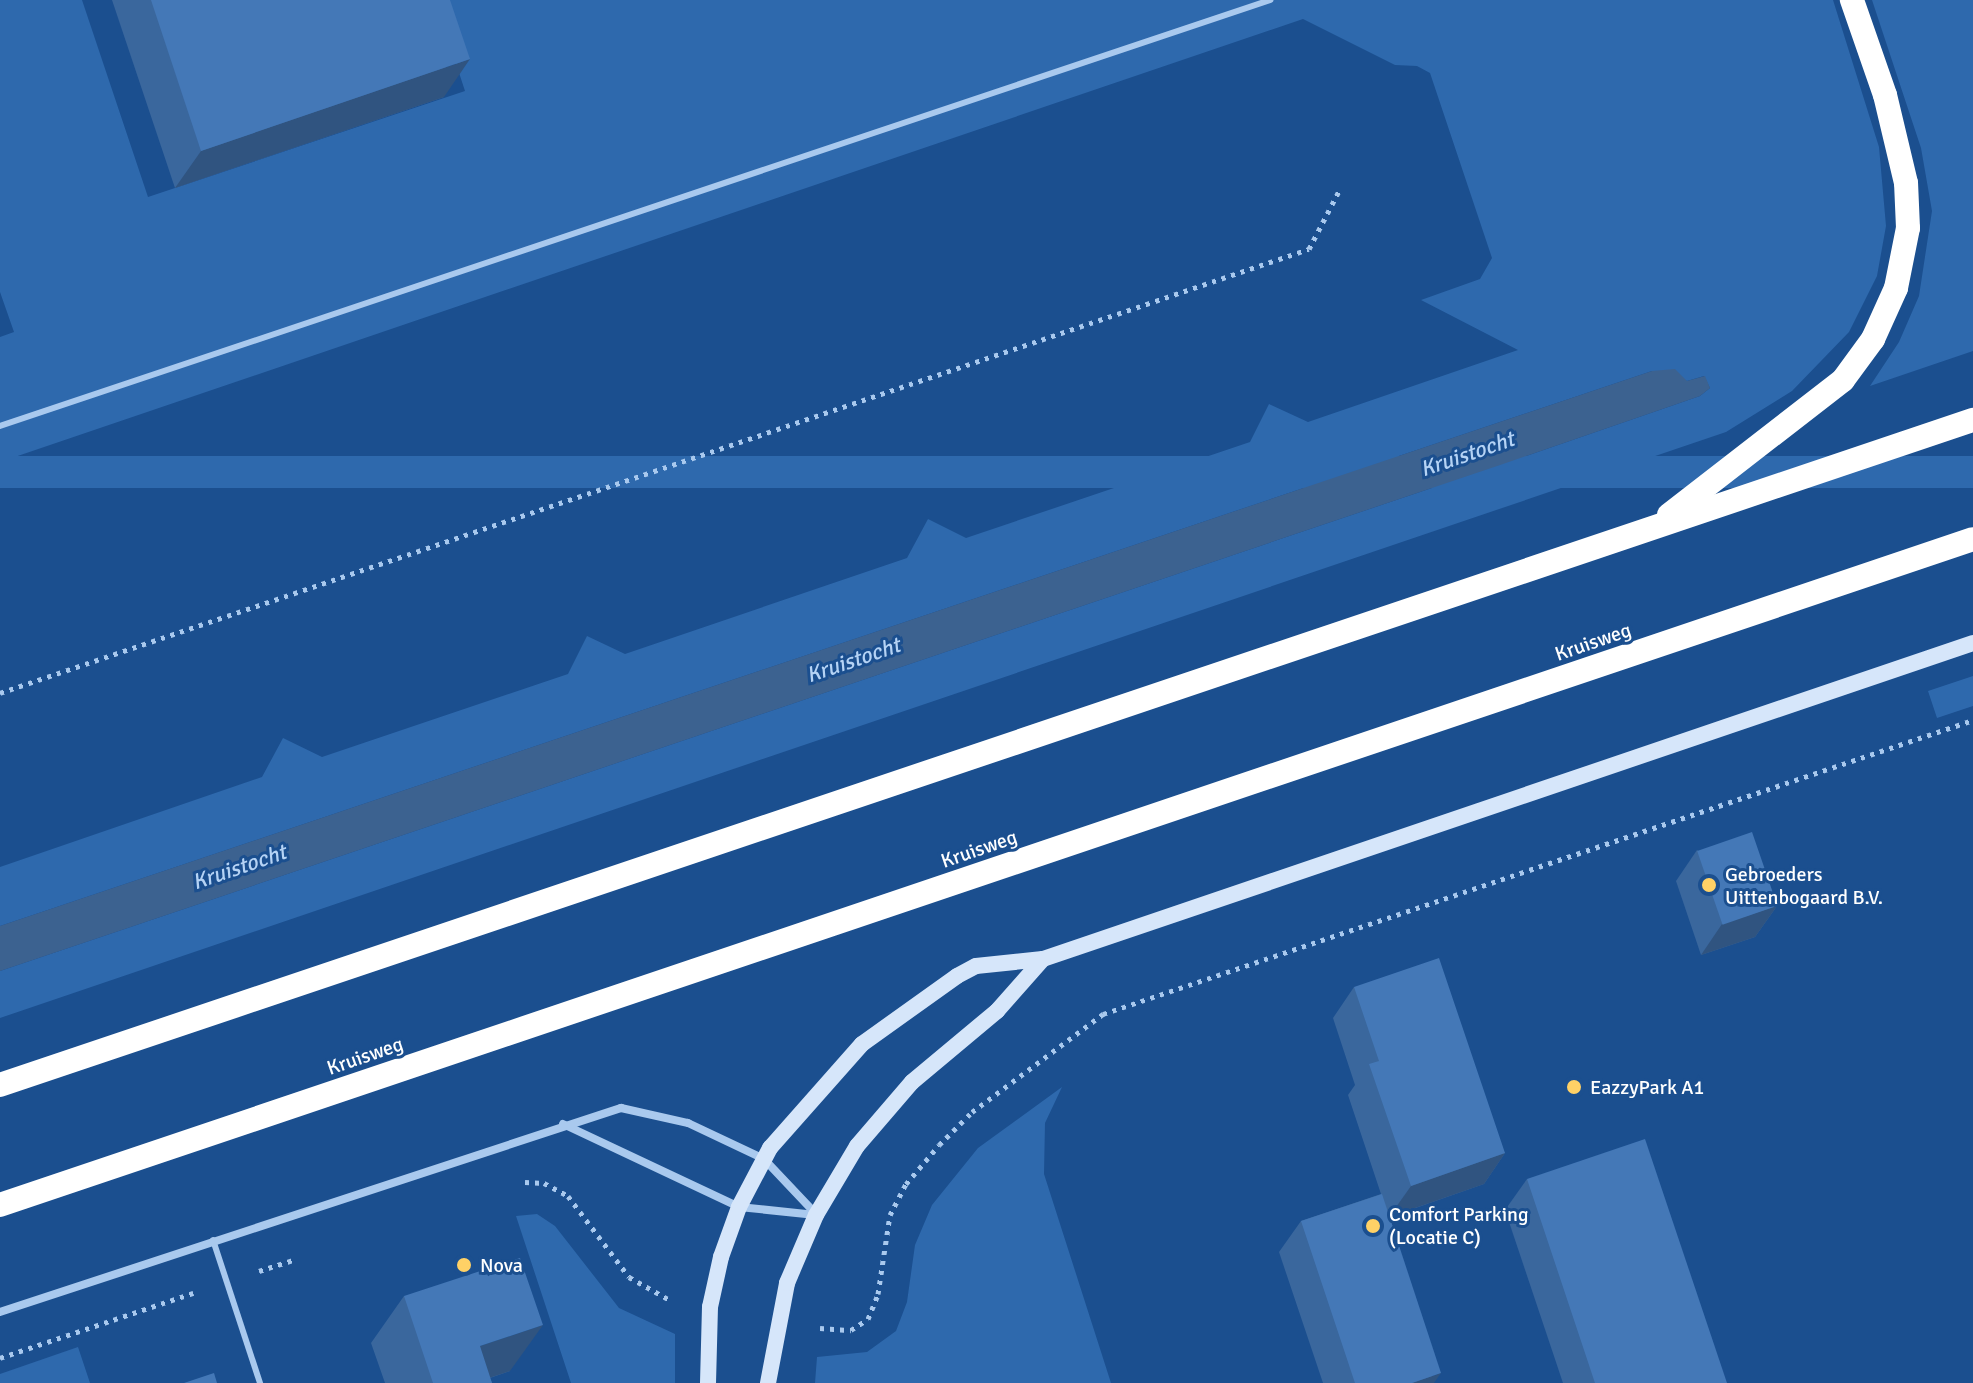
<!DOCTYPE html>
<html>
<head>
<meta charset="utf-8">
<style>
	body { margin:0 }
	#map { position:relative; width:1973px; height:1383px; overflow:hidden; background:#1b4f8f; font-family:Signika,sans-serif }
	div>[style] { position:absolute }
	.green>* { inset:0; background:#2e69ad; transform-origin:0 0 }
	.water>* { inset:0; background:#3c6290 }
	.path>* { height:5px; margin-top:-2.5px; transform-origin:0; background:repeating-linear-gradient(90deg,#a9c9ee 0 4px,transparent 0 10px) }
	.lane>* { height:6px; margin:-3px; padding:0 3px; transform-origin:3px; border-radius:3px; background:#a9c9ee }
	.street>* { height:8px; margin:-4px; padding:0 4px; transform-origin:4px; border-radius:4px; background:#a9c9ee }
	.secondary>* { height:16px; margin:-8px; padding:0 8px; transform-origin:8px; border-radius:8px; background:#d6e6fa }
	.highway>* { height:24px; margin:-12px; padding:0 12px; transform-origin:12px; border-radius:12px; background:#fff }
	.wall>* { inset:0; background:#3a679d }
	.shaded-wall>* { inset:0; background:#305480 }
	.building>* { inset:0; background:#4478b7; transform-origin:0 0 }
	.dots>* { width:22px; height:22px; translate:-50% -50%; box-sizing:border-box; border:4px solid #1b4f8f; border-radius:50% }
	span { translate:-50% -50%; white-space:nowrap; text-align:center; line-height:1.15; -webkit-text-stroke:6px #1b4f8f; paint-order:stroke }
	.street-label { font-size:20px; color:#fff }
	.poi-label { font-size:20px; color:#fff }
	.left { translate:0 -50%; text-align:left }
	.water-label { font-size:22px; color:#b5d3f5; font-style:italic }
</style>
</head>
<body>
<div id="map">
	<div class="green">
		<div style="clip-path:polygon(0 0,82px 0,148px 197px,465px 91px,435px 0,1833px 0,1879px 147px,1886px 226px,1877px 276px,1849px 332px,1792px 391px,1726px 432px,0 1018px,0 971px,1503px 464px,1700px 396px,1710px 388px,1704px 376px,1687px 381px,1652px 371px,0 926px,0 867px,262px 777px,283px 738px,322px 757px,568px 674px,587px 636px,625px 654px,907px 558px,928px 519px,966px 538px,1250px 442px,1269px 404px,1308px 422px,1518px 350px,1421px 300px,1480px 279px,1492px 258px,1430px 73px,1417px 66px,1395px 65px,1303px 19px,0 462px,0 337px,14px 332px,0 292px)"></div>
		<div style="clip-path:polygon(1872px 0,1973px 0,1973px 351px,1870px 386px,1899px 342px,1919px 296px,1932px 211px,1921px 148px)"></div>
		<div style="left:1973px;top:456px;width:32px;height:2083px;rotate:90deg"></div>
		<div style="clip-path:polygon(1973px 676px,1973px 706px,1937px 718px,1928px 691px)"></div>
		<div style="clip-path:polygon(1062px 1087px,1045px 1123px,1044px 1174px,1111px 1383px,815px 1383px,817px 1357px,867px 1352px,896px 1331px,907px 1302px,915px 1245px,932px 1205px,978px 1148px)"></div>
		<div style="clip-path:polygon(537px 1214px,555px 1226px,619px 1308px,675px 1334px,675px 1383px,571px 1383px,516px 1216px)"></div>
		<div style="clip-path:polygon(78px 1347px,90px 1383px,0 1383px,0 1374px)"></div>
	</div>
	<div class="water">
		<div style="clip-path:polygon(1675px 369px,1687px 381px,1705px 376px,1710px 388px,1700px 396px,1503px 464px,0 971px,0 926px,1652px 371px)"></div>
	</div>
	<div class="path">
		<div style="left:0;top:693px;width:1382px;rotate:-18.74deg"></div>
		<div style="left:1309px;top:249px;width:68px;rotate:-62.7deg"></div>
		<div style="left:525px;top:1182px;width:19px;rotate:3deg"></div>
		<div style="left:544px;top:1183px;width:27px;rotate:28deg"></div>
		<div style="left:568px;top:1196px;width:101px;rotate:53deg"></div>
		<div style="left:629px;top:1277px;width:45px;rotate:29.4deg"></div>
		<div style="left:259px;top:1271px;width:38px;rotate:-18deg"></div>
		<div style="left:820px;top:1328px;width:31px;rotate:4deg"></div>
		<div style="left:851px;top:1330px;width:20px;rotate:-33deg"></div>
		<div style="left:868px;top:1319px;width:27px;rotate:-68deg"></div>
		<div style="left:878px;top:1294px;width:80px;rotate:-81.4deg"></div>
		<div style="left:890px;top:1215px;width:35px;rotate:-63deg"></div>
		<div style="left:906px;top:1184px;width:51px;rotate:-49.8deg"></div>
		<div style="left:939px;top:1145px;width:47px;rotate:-45deg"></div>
		<div style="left:972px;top:1112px;width:164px;rotate:-36.8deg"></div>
		<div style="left:1103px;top:1014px;width:918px;rotate:-18.67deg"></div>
		<div style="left:0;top:1358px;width:204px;rotate:-18.6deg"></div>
	</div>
	<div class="lane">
		<div style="left:0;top:426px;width:1340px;rotate:-18.54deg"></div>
		<div style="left:213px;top:1240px;width:151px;rotate:71.8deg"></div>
	</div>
	<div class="street">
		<div style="left:563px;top:1124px;width:195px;rotate:25.2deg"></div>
		<div style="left:739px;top:1207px;width:77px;rotate:5.9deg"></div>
		<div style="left:0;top:1312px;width:654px;rotate:-18.19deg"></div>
		<div style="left:621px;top:1108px;width:69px;rotate:12.6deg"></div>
		<div style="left:688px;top:1123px;width:84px;rotate:25.3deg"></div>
		<div style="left:764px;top:1159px;width:76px;rotate:46.6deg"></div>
	</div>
	<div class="secondary">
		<div style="left:708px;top:1383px;width:76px;rotate:-88.5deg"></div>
		<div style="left:710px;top:1307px;width:51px;rotate:-77.6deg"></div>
		<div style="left:721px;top:1257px;width:53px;rotate:-70.2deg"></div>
		<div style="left:739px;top:1207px;width:67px;rotate:-62.3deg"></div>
		<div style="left:770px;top:1148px;width:139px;rotate:-48.5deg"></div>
		<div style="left:862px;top:1044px;width:117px;rotate:-35.6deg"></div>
		<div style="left:957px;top:976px;width:21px;rotate:-28deg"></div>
		<div style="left:976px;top:966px;width:67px;rotate:-6deg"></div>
		<div style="left:1043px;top:959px;width:982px;rotate:-18.77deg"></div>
		<div style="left:768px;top:1383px;width:102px;rotate:-79.2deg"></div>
		<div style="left:787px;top:1283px;width:74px;rotate:-66.9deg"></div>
		<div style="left:816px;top:1215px;width:80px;rotate:-59.3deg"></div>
		<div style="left:857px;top:1146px;width:84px;rotate:-49.3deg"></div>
		<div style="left:912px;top:1082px;width:111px;rotate:-39.9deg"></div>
		<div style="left:997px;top:1011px;width:69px;rotate:-48.5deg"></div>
	</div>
	<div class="highway">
		<div style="left:1669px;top:515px;width:220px;rotate:-37.8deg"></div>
		<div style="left:1843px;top:380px;width:51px;rotate:-53.8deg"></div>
		<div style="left:1873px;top:339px;width:56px;rotate:-65.7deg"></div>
		<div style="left:1896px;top:288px;width:61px;rotate:-78.7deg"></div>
		<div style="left:1908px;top:228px;width:45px;rotate:-92.5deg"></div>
		<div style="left:1906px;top:183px;width:90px;rotate:-103.4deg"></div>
		<div style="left:1885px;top:95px;width:101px;rotate:-109.2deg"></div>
		<div style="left:0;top:1085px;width:2082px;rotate:-18.63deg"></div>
		<div style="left:0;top:1205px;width:2082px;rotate:-18.65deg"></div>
	</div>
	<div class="wall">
		<div style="clip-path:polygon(112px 0,450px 0,444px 97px,175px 188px)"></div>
		<div style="clip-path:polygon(1697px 850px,1777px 906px,1755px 937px,1701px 955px,1676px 881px)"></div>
		<div style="clip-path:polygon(1354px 987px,1505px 1153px,1484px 1184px,1390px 1217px,1434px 1383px,1323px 1383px,1279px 1252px,1301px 1221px,1381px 1194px,1348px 1095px,1355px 1085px,1333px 1018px)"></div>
		<div style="clip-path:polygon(1527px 1179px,1727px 1383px,1563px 1383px,1505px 1210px)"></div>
		<div style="clip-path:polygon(404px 1296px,510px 1371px,490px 1378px,492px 1383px,385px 1383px,371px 1343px)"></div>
	</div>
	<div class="shaded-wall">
		<div style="clip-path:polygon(470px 59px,444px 97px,175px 188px,201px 151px)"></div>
		<div style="clip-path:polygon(1777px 906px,1755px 937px,1701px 955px,1722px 924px)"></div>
		<div style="clip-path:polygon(1505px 1153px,1484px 1184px,1389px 1217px,1411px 1186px)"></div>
		<div style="clip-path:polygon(543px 1325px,510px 1371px,474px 1383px,480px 1346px)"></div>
		<div style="clip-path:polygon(1441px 1373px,1434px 1383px,1412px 1383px)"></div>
	</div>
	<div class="building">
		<div style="clip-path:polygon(151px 0,450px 0,470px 59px,201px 151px)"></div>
		<div style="left:1752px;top:832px;width:78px;height:58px;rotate:71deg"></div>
		<div style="clip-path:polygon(1439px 958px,1505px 1153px,1411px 1186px,1369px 1064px,1379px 1061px,1354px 987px)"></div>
		<div style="clip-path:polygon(1645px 1139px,1727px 1383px,1595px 1383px,1527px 1179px)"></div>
		<div style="clip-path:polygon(1382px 1194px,1441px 1373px,1412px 1383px,1355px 1383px,1301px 1221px)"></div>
		<div style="clip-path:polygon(520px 1258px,543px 1325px,480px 1346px,492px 1383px,433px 1383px,404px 1296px)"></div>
		<div style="clip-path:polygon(214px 1373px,217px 1383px,184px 1383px)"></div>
	</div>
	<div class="dots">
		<div style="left:1709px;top:885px;background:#ffd166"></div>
		<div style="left:1574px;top:1087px;background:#ffd166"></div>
		<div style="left:1373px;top:1226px;background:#ffd166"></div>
		<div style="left:464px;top:1265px;background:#ffd166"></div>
	</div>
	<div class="street-label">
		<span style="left:1593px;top:642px;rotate:-19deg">Kruisweg</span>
		<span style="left:979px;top:849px;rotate:-19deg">Kruisweg</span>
		<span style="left:365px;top:1056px;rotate:-19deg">Kruisweg</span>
	</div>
	<div class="poi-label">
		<span class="left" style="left:1725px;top:886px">Gebroeders<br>Uittenbogaard B.V.</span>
		<span class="left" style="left:1590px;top:1087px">EazzyPark A1</span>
		<span class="left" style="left:1389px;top:1226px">Comfort Parking<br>(Locatie C)</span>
		<span class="left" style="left:480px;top:1265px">Nova</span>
	</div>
	<div class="water-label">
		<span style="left:1467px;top:454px;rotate:-19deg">Kruistocht</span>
		<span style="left:853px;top:660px;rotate:-19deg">Kruistocht</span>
		<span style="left:239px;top:867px;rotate:-19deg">Kruistocht</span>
	</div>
</div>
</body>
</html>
